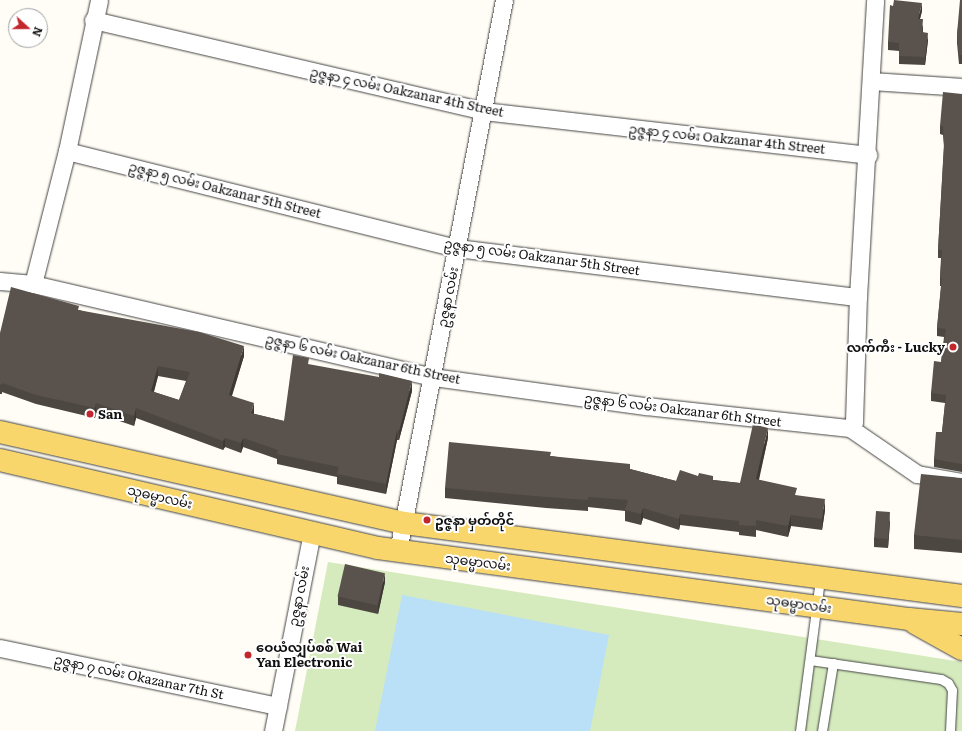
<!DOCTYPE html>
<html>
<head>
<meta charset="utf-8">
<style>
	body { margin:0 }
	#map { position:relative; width:962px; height:731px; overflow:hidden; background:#fffdf5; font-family:Literata,"Noto Sans Myanmar",serif }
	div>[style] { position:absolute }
	.green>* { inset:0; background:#d5ebbd }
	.water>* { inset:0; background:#b9e0f7 }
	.roads { filter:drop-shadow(0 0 1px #444) drop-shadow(0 0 1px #444) }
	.service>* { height:9px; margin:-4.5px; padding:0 4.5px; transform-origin:4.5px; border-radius:4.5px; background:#fff }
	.minor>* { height:17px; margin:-8.5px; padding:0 8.5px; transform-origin:8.5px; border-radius:8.5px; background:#fff }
	.primary>* { height:22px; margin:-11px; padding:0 11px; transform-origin:11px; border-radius:11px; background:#f9d66b }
	.wall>* { inset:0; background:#4d4742 }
	.shaded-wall>* { inset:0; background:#3f3936 }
	.building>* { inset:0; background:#5a524d; transform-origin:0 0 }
	.dots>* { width:11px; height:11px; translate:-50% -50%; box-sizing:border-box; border:2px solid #fff; border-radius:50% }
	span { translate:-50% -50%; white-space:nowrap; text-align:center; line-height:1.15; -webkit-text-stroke:4px #fff; paint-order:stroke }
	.street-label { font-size:13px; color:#111 }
	.poi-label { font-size:13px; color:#111; font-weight:700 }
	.right { translate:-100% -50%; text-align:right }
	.left { translate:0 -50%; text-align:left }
	.north { position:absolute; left:8px; top:8px; width:40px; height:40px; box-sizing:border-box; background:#fff; border:1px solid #a0a0a0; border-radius:50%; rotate:111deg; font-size:11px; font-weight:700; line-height:16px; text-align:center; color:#111 }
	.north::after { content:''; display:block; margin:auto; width:14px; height:18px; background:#c4262e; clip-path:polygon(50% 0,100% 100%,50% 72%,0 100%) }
</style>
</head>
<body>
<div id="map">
	<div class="green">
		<div style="clip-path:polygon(328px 562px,962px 662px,962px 731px,295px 731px)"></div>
	</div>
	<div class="water">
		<div style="clip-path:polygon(402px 595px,609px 635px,590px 731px,375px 731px)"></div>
	</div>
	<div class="roads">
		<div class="service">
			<div style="left:810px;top:660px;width:132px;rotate:8.3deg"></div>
			<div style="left:941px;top:679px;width:8px;rotate:30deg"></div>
			<div style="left:948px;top:683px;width:8px;rotate:60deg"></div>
			<div style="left:952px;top:690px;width:41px;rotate:92.8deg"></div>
			<div style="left:800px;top:731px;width:153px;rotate:-82.5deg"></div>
			<div style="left:822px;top:731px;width:69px;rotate:-80.8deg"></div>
		</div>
		<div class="minor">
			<div style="left:93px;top:20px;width:400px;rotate:13.1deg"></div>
			<div style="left:483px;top:111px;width:388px;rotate:6.5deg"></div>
			<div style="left:872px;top:81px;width:90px;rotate:3.8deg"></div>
			<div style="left:67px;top:151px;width:402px;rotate:14deg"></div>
			<div style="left:457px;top:248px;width:404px;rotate:7deg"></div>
			<div style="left:0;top:281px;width:33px;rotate:5deg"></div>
			<div style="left:33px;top:284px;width:411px;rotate:13.1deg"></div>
			<div style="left:433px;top:377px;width:215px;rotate:7.8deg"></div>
			<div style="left:646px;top:406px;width:205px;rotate:6.2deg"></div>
			<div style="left:33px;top:284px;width:137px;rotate:-75.7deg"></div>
			<div style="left:67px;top:151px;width:154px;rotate:-78deg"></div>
			<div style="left:850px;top:428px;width:7px;rotate:-56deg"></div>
			<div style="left:854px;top:422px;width:125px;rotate:-88.2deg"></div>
			<div style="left:858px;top:297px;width:297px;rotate:-86.7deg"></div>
			<div style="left:850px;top:428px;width:81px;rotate:34.5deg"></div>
			<div style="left:917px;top:474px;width:46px;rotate:10.1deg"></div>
			<div style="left:398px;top:551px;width:561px;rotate:-79.11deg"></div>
			<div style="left:0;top:648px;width:284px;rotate:11.8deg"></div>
			<div style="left:273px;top:731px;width:203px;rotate:-78.9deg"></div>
		</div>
		<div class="primary">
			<div style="left:0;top:432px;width:414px;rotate:12.7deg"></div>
			<div style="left:404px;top:523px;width:563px;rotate:7.45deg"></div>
			<div style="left:0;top:460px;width:388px;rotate:13.1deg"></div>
			<div style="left:378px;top:548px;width:536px;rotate:7.62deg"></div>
			<div style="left:909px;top:619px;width:53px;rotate:5.4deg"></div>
			<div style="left:915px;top:623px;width:54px;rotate:29deg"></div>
		</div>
	</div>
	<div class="wall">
		<div style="clip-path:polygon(962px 0,962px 64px,959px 64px,957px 43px,957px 34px)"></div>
		<div style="clip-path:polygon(922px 11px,920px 19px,923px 27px,923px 32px,928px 40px,925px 65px,899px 64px,899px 51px,888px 50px,888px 42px)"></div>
		<div style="clip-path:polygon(962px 94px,962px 472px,934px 467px,934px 459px,942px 432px,945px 403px,931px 401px,931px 393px,941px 362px,944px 337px,937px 336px,937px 328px,941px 286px,940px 286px,940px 278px,941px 258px,938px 258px,938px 250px,944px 147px,943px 135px,940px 134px,940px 126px)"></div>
		<div style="clip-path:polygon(evenodd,79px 310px,244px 356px,232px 396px,254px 413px,254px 414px,284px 421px,309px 365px,412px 391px,399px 440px,397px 440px,386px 494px,337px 484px,337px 477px,277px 464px,277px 459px,243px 447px,241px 453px,225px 447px,223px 450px,136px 418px,134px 426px,96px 413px,95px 418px,36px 404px,2px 392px,2px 394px,0 394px,0 333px,79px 310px,158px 376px,186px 381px,179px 400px,154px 392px,158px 376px)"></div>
		<div style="clip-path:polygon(768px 438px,759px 480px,797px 496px,825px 510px,822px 530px,791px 526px,788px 537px,756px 530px,756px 537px,739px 535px,739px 532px,680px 525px,679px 530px,643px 518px,641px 525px,625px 521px,625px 511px,588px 507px,588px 511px,546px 508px,445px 498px,445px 488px,551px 456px,630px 469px,676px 481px,713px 480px,740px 483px)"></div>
		<div style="clip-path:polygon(961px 478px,962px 478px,962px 553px,914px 549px,914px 535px)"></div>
		<div style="clip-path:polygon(890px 521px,888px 548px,874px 547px,874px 538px)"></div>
		<div style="clip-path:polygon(385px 582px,378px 614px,338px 605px,338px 596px)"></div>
	</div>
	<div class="shaded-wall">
		<div style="clip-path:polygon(922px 3px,922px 11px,918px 26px,918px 19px)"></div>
		<div style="clip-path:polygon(928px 33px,928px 40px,925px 65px,925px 57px)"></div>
		<div style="clip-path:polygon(244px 346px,244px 356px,229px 404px,229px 395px)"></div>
		<div style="clip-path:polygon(158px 366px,158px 376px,151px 401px,151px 391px)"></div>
		<div style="clip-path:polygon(412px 381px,412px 391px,399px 440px,399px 431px)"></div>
		<div style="clip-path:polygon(96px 403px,96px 413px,95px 418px,95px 408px)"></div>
		<div style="clip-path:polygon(254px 403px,254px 413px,251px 423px,251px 413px)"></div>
		<div style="clip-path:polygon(136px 408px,136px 418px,134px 426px,134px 416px)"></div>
		<div style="clip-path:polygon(768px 428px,768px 438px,756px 490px,756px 479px)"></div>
		<div style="clip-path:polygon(397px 430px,397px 440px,386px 494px,386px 484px)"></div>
		<div style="clip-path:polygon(225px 438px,225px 447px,223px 450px,223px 441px)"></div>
		<div style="clip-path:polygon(243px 438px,243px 447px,241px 453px,241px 443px)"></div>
		<div style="clip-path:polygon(825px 499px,825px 510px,822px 530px,822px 519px)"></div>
		<div style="clip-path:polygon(643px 508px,643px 518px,641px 525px,641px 514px)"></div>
		<div style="clip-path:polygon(890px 512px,890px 521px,888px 548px,888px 539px)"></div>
		<div style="clip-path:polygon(680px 514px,680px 525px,679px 530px,679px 519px)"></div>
		<div style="clip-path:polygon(791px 515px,791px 526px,788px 537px,788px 526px)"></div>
		<div style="clip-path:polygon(385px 573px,385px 582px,378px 614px,378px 605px)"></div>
	</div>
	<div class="building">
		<div style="clip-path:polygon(894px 0,922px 3px,918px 19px,923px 19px,922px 32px,928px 33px,925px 57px,899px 56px,899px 43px,888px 42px,890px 5px,893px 6px)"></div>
		<div style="clip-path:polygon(960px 0,962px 0,962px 55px,959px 55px,957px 34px)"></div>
		<div style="clip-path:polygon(943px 92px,962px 94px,962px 464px,934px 459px,936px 432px,942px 432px,946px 395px,931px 393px,934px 361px,941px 362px,946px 329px,937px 328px,942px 278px,940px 278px,942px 250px,938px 250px,944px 144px,943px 126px,940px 126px)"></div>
		<div style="clip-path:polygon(evenodd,11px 287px,79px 306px,78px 310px,199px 332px,244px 346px,229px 395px,254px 403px,251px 413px,284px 421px,293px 355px,309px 358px,308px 364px,379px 377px,379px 373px,412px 381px,399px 431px,397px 430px,386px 484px,337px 474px,339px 467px,277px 454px,278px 450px,243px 438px,241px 443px,225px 438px,223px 441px,136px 408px,134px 416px,96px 403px,95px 408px,36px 395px,2px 383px,2px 385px,0 384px,0 333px,11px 287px,158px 366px,190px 372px,179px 400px,151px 391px,158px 366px)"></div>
		<div style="clip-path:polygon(753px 424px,768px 428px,756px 479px,797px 488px,795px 495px,825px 499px,822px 519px,791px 515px,788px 526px,756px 520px,756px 526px,739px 525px,739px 521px,680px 514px,679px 519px,643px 508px,641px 514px,625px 510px,628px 500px,588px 497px,588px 500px,546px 497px,445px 488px,449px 442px,551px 452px,550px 456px,630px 464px,630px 469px,676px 481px,680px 470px,698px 476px,699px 473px,713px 476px,713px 480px,740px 483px)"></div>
		<div style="clip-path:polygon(921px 474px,961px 478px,962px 478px,962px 540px,914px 535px)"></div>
		<div style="left:876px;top:511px;width:14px;height:27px;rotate:4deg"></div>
		<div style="left:345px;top:564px;width:41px;height:33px;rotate:13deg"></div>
	</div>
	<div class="dots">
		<div style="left:953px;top:347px;background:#c4262e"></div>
		<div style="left:90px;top:414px;background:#c4262e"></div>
		<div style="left:427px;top:520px;background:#c4262e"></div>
		<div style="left:248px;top:655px;background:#c4262e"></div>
	</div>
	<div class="street-label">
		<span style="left:407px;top:92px;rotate:12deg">ဥဇ္ဇနာ ၄ လမ်း Oakzanar 4th Street</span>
		<span style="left:727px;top:139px;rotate:6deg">ဥဇ္ဇနာ ၄ လမ်း Oakzanar 4th Street</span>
		<span style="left:225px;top:190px;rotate:14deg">ဥဇ္ဇနာ ၅ လမ်း Oakzanar 5th Street</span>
		<span style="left:542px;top:257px;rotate:8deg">ဥဇ္ဇနာ ၅ လမ်း Oakzanar 5th Street</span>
		<span style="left:448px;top:297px;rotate:-79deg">ဥဇ္ဇနာ လမ်း</span>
		<span style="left:363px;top:359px;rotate:12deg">ဥဇ္ဇနာ ၆ လမ်း Oakzanar 6th Street</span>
		<span style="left:683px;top:410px;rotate:7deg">ဥဇ္ဇနာ ၆ လမ်း Oakzanar 6th Street</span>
		<span style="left:160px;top:497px;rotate:13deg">သုဓမ္မာလမ်း</span>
		<span style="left:478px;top:562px;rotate:7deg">သုဓမ္မာလမ်း</span>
		<span style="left:299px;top:596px;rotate:-79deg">ဥဇ္ဇနာ လမ်း</span>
		<span style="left:799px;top:604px;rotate:8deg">သုဓမ္မာလမ်း</span>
		<span style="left:139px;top:677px;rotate:12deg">ဥဇ္ဇနာ ၇ လမ်း Okazanar 7th St</span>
	</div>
	<div class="poi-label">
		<span class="right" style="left:945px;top:347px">လက်ကီး - Lucky</span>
		<span class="left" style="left:98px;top:414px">San</span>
		<span class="left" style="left:435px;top:520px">ဥဇ္ဇနာ မှတ်တိုင်</span>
		<span class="left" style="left:256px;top:655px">ဝေယံလျှပ်စစ် Wai<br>Yan Electronic</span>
	</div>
	<div class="north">N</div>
</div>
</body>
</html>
